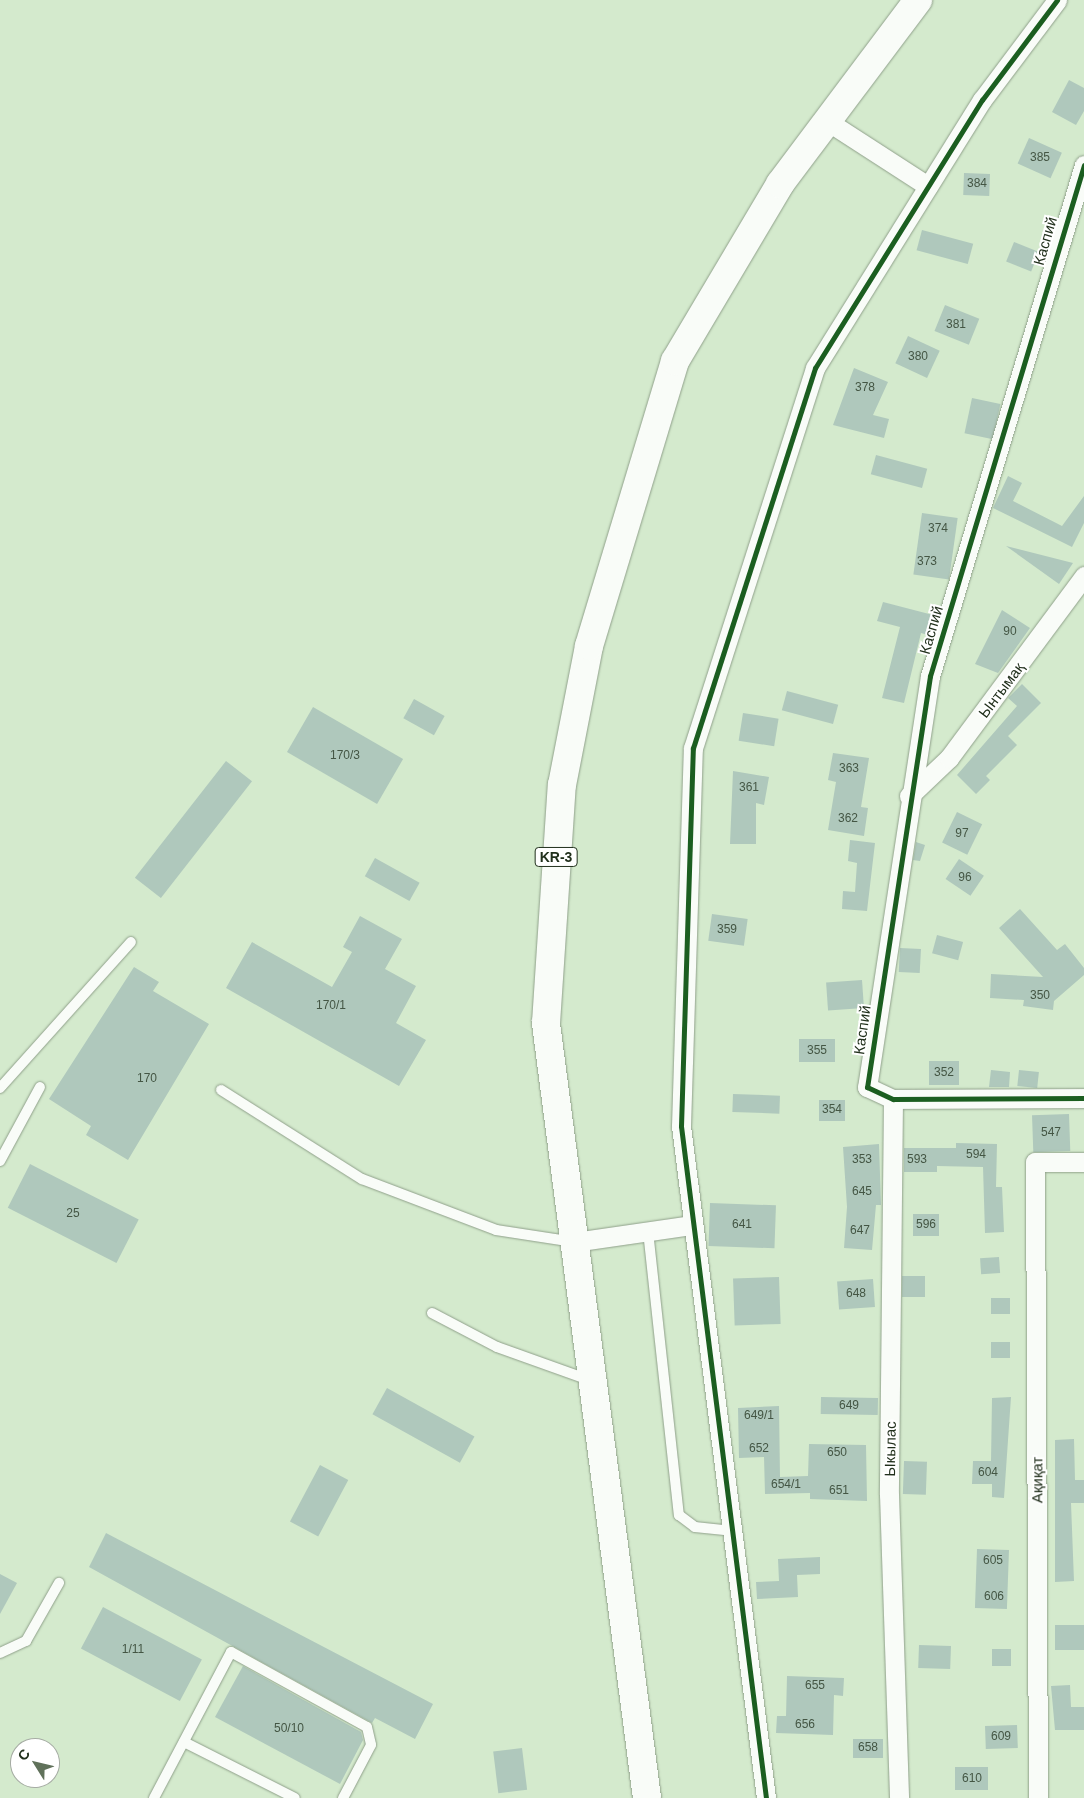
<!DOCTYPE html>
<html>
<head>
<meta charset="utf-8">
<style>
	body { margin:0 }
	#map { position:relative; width:1084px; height:1798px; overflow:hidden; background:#d4eacd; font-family:Helvetica,sans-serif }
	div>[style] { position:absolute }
	.building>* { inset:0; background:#afc8bc; transform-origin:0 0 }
	.roads { filter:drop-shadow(0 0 1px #8fa08a) drop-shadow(0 0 1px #8fa08a) }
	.lane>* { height:10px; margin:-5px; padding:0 5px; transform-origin:5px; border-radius:5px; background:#f9fcf8 }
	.street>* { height:19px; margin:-9.5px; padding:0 9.5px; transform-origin:9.5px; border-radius:9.5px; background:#f9fcf8 }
	.primary>* { height:28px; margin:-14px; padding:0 14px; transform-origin:14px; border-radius:14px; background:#f9fcf8 }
	.cycleway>* { height:5px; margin:-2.5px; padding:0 2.5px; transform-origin:2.5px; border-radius:2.5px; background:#1b5e20 }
	span { translate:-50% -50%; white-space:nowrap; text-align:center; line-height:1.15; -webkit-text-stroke:4px #fff; paint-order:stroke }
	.number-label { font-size:12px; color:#445644 }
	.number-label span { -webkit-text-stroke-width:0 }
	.shield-label span { padding:1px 4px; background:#fff; border:1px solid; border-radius:4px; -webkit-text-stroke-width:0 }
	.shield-label { font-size:14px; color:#21301c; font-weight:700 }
	.street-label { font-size:15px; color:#21301c }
	.north { position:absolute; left:10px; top:1738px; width:50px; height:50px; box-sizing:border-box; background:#fff; border:1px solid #a6aca4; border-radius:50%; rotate:306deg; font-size:14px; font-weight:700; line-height:20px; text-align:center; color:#21301c }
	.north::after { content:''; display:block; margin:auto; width:18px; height:22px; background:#60715a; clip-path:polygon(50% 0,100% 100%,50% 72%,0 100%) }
</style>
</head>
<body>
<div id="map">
	<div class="building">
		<div style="clip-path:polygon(1069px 80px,1084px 88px,1084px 111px,1076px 125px,1052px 112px)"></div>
		<div style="left:1029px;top:138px;width:36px;height:28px;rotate:24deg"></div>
		<div style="left:964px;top:173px;width:26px;height:22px;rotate:2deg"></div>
		<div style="left:922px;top:230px;width:53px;height:21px;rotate:15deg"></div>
		<div style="left:1014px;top:242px;width:27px;height:21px;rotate:22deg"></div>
		<div style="left:945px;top:305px;width:37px;height:28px;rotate:22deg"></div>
		<div style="left:908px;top:336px;width:35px;height:30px;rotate:25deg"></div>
		<div style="clip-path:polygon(854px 368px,888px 382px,873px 415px,889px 419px,884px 438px,833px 425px)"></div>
		<div style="left:972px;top:398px;width:29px;height:36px;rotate:12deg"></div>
		<div style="left:876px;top:455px;width:53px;height:20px;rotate:15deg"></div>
		<div style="clip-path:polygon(1008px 476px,1022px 483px,1013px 501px,1062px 526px,1084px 496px,1084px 523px,1072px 547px,993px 508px)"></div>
		<div style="left:922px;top:513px;width:36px;height:62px;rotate:8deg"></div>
		<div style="clip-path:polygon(1006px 546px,1073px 563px,1059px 584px)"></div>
		<div style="clip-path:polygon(883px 602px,933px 615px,928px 635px,921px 633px,904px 703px,882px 698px,900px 627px,877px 621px)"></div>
		<div style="clip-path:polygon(1002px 610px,1030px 628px,998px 673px,975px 664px)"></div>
		<div style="clip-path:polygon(1022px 684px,1041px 703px,1008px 736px,1017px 745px,986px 776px,990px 780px,976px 794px,957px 775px,1017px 706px,1008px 698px)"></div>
		<div style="left:787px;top:691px;width:53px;height:20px;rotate:15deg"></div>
		<div style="left:414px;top:699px;width:35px;height:22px;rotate:29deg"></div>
		<div style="left:313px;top:707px;width:104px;height:52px;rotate:30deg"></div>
		<div style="left:743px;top:713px;width:36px;height:28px;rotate:9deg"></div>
		<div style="clip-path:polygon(833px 753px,869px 758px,861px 807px,868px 808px,864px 836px,828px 830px,836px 782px,828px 780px)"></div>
		<div style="left:226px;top:761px;width:33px;height:148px;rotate:38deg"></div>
		<div style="clip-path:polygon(733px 771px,769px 777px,764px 805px,756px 803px,756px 844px,730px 844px)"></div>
		<div style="left:957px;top:812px;width:28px;height:34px;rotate:26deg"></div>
		<div style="clip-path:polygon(850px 840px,875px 843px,867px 911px,842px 909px,843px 891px,855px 892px,857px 863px,848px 861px)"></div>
		<div style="clip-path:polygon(916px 842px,925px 845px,920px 861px,913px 860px)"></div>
		<div style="left:375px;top:858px;width:51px;height:21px;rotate:29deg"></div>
		<div style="left:959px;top:859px;width:30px;height:24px;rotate:34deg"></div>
		<div style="clip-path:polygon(1020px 909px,1057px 950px,1065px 944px,1084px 968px,1084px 975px,1054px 1001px,1053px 1010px,1023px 1006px,1024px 1000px,990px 998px,991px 974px,1043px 977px,999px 928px)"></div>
		<div style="left:712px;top:914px;width:36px;height:27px;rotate:8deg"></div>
		<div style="clip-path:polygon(360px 916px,402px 939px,385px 969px,416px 986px,396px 1023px,426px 1040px,399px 1086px,226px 988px,252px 942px,332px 987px,352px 952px,343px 947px)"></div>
		<div style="left:937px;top:935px;width:27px;height:19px;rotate:15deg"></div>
		<div style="left:900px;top:948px;width:21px;height:24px;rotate:3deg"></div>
		<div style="clip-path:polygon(134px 967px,159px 982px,153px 991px,209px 1024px,128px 1160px,86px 1135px,91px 1126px,49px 1099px)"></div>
		<div style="left:862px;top:980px;width:28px;height:36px;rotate:86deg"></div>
		<div style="left:799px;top:1039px;width:36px;height:23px"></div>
		<div style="left:929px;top:1061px;width:30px;height:24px"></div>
		<div style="clip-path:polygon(991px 1070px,1010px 1072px,1009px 1087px,989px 1087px)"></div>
		<div style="left:1019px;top:1070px;width:20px;height:16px;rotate:6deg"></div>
		<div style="left:733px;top:1094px;width:47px;height:18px;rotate:2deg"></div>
		<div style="left:819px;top:1100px;width:26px;height:21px"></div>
		<div style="left:1069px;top:1114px;width:37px;height:37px;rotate:88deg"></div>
		<div style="clip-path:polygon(956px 1143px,997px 1144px,996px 1187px,1002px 1187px,1004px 1232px,985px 1233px,983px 1167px,937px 1166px,937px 1172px,904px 1172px,904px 1148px,956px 1148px)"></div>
		<div style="clip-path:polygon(879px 1144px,881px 1205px,876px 1205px,872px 1250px,844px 1248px,847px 1207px,843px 1147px)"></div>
		<div style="left:30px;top:1164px;width:122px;height:49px;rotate:27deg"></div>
		<div style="left:710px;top:1203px;width:66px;height:43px;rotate:2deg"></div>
		<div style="left:913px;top:1214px;width:26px;height:22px"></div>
		<div style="left:999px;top:1257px;width:16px;height:19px;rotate:86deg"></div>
		<div style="left:925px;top:1276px;width:21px;height:23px;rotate:90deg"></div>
		<div style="left:779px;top:1277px;width:47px;height:46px;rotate:88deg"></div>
		<div style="left:873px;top:1279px;width:28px;height:36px;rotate:86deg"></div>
		<div style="left:991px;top:1298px;width:19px;height:16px"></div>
		<div style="left:991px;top:1342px;width:19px;height:16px"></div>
		<div style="left:387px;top:1388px;width:100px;height:30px;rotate:29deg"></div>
		<div style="left:821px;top:1397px;width:57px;height:17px;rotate:1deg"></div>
		<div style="clip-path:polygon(1011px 1397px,1004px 1498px,992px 1497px,992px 1484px,972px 1484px,973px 1461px,991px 1461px,992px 1398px)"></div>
		<div style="clip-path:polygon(779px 1406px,780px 1477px,808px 1476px,809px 1444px,866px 1445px,867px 1501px,810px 1499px,810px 1493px,765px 1494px,764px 1457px,739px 1458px,738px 1408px)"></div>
		<div style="clip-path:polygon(1074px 1439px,1075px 1480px,1084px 1480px,1084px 1503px,1071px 1503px,1074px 1581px,1055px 1582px,1055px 1440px)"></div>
		<div style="left:904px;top:1461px;width:23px;height:33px;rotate:2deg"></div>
		<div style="left:320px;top:1465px;width:32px;height:64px;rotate:28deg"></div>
		<div style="clip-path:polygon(106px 1533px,433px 1704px,415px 1739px,375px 1718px,372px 1723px,89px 1567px)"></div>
		<div style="left:977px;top:1549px;width:32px;height:59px;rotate:2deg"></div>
		<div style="clip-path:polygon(820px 1557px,820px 1574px,797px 1575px,798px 1597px,757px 1599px,756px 1582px,779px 1581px,778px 1559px)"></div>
		<div style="clip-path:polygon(0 1574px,17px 1583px,0 1614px)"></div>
		<div style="left:103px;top:1607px;width:112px;height:47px;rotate:28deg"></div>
		<div style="left:1084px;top:1625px;width:25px;height:29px;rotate:90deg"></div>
		<div style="left:919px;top:1645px;width:32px;height:23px;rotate:2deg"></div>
		<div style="left:1011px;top:1649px;width:17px;height:19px;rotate:90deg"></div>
		<div style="clip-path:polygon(243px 1666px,361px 1732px,363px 1740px,340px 1784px,215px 1717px)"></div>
		<div style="clip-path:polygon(787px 1676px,844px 1678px,843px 1696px,834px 1695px,833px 1735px,776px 1733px,777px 1716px,786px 1716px)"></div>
		<div style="clip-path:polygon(1070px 1685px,1071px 1707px,1084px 1707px,1084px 1730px,1055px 1730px,1051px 1686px)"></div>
		<div style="left:1017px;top:1725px;width:23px;height:32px;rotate:88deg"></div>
		<div style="left:853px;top:1739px;width:30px;height:19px"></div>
		<div style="left:522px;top:1748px;width:42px;height:29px;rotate:83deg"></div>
		<div style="left:988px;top:1767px;width:23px;height:33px;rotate:90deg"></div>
	</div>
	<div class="roads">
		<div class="lane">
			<div style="left:0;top:1088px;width:196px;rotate:-48.1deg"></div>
			<div style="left:221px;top:1090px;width:167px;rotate:32.3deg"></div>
			<div style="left:362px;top:1179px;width:143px;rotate:20.8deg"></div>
			<div style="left:496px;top:1230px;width:79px;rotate:8.7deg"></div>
			<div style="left:0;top:1161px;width:84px;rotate:-61.6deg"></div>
			<div style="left:648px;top:1231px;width:286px;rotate:83.8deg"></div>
			<div style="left:679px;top:1515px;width:20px;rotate:37deg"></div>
			<div style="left:695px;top:1527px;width:37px;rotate:6deg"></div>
			<div style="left:432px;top:1313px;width:73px;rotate:27.6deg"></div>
			<div style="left:497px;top:1347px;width:98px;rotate:19.7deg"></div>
			<div style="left:0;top:1653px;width:29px;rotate:-25deg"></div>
			<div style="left:26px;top:1641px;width:67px;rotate:-60.4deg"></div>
			<div style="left:184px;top:1742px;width:124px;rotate:26.8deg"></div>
			<div style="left:154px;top:1798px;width:165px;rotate:-62.2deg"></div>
			<div style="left:231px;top:1652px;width:155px;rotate:28.9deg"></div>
			<div style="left:367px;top:1727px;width:18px;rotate:77deg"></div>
			<div style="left:371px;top:1745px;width:60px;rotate:117.8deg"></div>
		</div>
		<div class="street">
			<div style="left:827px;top:121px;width:120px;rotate:32.8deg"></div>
			<div style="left:1084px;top:165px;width:534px;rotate:106.77deg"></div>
			<div style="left:930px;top:676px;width:416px;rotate:98.7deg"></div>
			<div style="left:867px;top:1087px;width:29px;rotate:25deg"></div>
			<div style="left:893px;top:1099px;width:191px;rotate:-0.3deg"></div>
			<div style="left:909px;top:796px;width:55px;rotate:-43.5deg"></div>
			<div style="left:949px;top:758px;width:227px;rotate:-53.4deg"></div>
			<div style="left:893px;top:1099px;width:395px;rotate:90.6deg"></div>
			<div style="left:889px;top:1494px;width:304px;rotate:88.1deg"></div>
			<div style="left:574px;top:1242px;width:119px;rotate:-8.2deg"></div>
			<div style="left:766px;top:1798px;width:677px;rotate:-97.21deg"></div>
			<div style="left:681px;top:1126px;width:378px;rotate:-88.2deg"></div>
			<div style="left:693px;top:748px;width:399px;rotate:-72.2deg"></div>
			<div style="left:815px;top:368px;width:316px;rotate:-58.1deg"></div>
			<div style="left:982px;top:100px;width:125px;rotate:-53.1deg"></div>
			<div style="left:1038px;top:1798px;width:636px;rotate:-90.27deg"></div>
			<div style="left:1035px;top:1162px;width:49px"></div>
		</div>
		<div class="primary">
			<div style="left:647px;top:1798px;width:782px;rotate:-97.43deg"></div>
			<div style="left:546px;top:1023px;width:239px;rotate:-86.2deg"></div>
			<div style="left:562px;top:785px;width:142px;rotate:-79deg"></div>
			<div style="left:589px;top:646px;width:298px;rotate:-73.2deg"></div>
			<div style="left:675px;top:361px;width:206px;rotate:-59.3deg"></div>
			<div style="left:780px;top:184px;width:230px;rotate:-53.1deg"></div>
		</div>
	</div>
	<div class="cycleway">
		<div style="left:1084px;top:165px;width:534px;rotate:106.77deg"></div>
		<div style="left:930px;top:676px;width:416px;rotate:98.7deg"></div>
		<div style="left:867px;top:1087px;width:29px;rotate:25deg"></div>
		<div style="left:893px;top:1099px;width:191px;rotate:-0.3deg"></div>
		<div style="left:766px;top:1798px;width:677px;rotate:-97.21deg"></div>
		<div style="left:681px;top:1126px;width:378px;rotate:-88.2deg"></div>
		<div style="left:693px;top:748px;width:399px;rotate:-72.2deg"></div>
		<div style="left:815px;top:368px;width:316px;rotate:-58.1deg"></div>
		<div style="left:982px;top:100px;width:125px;rotate:-53.1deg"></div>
	</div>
	<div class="number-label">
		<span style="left:1040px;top:158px">385</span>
		<span style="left:977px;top:184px">384</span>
		<span style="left:956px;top:325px">381</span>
		<span style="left:918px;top:357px">380</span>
		<span style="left:865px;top:388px">378</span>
		<span style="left:938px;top:529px">374</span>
		<span style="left:927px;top:562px">373</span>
		<span style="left:1010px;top:632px">90</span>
		<span style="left:345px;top:756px">170/3</span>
		<span style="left:849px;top:769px">363</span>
		<span style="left:749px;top:788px">361</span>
		<span style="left:848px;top:819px">362</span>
		<span style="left:962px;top:834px">97</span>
		<span style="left:965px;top:878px">96</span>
		<span style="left:727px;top:930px">359</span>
		<span style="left:1040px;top:996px">350</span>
		<span style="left:331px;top:1006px">170/1</span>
		<span style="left:817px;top:1051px">355</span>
		<span style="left:944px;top:1073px">352</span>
		<span style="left:147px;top:1079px">170</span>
		<span style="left:832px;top:1110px">354</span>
		<span style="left:1051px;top:1133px">547</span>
		<span style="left:976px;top:1155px">594</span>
		<span style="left:862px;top:1160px">353</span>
		<span style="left:917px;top:1160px">593</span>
		<span style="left:862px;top:1192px">645</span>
		<span style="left:73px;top:1214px">25</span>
		<span style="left:742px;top:1225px">641</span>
		<span style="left:926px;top:1225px">596</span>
		<span style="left:860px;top:1231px">647</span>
		<span style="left:856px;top:1294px">648</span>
		<span style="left:849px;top:1406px">649</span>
		<span style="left:759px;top:1416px">649/1</span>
		<span style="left:759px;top:1449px">652</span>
		<span style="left:837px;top:1453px">650</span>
		<span style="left:988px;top:1473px">604</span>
		<span style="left:786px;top:1485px">654/1</span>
		<span style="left:839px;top:1491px">651</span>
		<span style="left:993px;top:1561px">605</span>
		<span style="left:994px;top:1597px">606</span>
		<span style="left:133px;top:1650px">1/11</span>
		<span style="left:815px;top:1686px">655</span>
		<span style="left:805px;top:1725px">656</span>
		<span style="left:289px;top:1729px">50/10</span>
		<span style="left:1001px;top:1737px">609</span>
		<span style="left:868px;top:1748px">658</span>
		<span style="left:972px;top:1779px">610</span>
	</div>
	<div class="shield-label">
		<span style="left:556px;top:857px">KR-3</span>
	</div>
	<div class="street-label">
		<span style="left:1045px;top:241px;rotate:-74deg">Каспий</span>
		<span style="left:931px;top:630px;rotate:-74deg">Каспий</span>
		<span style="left:1001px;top:690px;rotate:-53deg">Ынтымақ</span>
		<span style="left:862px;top:1030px;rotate:-82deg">Каспий</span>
		<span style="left:890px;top:1449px;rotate:-89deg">Ыкылас</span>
		<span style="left:1037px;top:1480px;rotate:-90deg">Ақиқат</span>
	</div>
	<div class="north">С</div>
</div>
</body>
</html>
